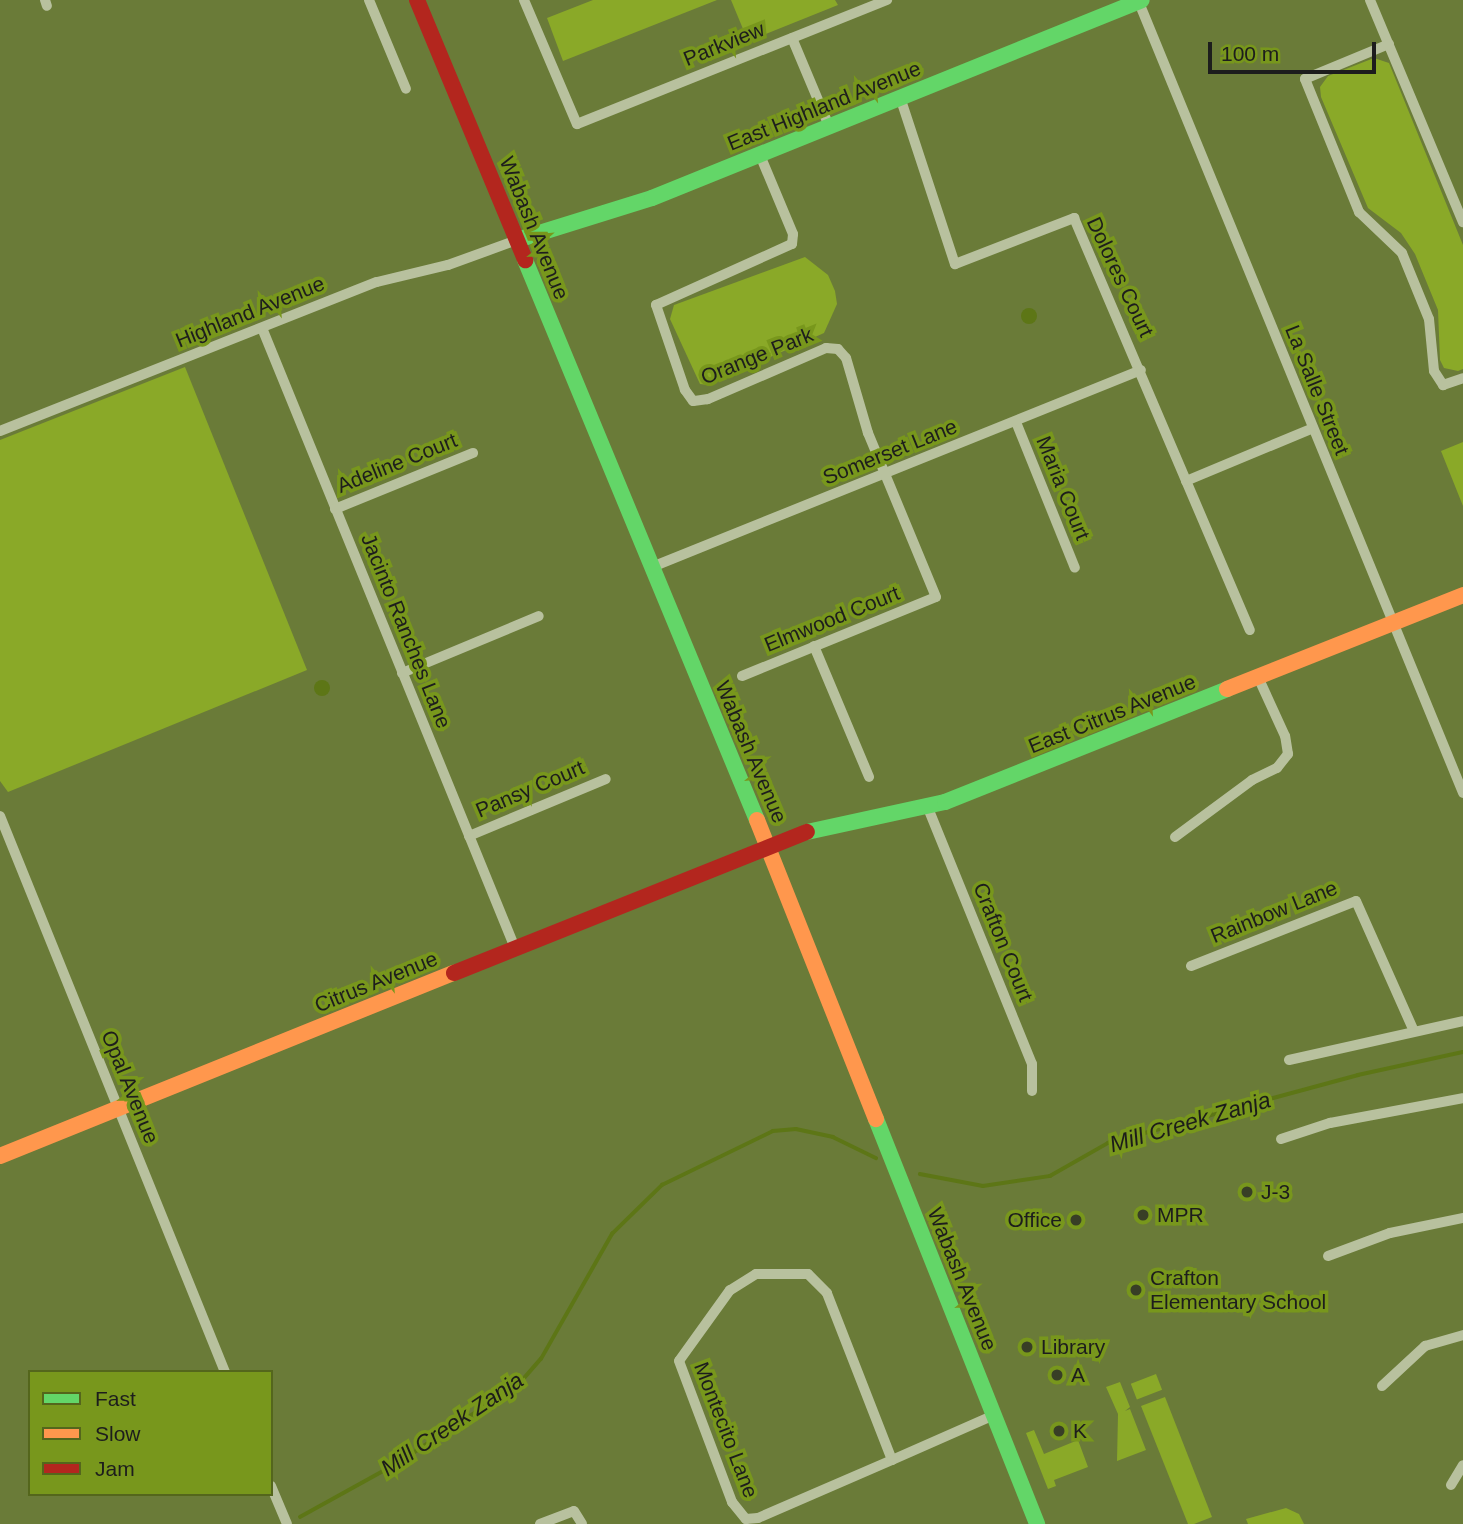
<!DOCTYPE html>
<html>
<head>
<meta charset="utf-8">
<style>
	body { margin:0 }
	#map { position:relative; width:1463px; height:1524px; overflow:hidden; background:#6a7b38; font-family:Helvetica,sans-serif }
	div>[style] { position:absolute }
	.green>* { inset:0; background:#8aa928; transform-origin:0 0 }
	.water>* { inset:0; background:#5d7616 }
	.round { border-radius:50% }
	.stream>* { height:3.5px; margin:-1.75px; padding:0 1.75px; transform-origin:1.75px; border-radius:1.75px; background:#5d7616 }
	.street>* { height:10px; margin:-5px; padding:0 5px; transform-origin:5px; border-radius:5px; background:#b8c19e }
	.fast>* { height:16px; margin:-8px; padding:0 8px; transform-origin:8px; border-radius:8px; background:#63d668 }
	.slow>* { height:16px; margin:-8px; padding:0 8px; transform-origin:8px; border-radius:8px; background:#ff974d }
	.jam>* { height:16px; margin:-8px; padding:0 8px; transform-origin:8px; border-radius:8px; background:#b3261e }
	.dots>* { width:19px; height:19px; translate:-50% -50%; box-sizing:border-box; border:4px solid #78971c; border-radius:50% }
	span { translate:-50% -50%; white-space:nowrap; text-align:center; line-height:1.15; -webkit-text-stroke:7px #78971c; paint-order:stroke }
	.street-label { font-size:21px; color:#1d1d1d }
	.poi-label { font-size:21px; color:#1d1d1d }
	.left { translate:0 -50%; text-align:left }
	.right { translate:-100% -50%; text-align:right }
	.water-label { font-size:23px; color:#1c1c1a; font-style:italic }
	.legend { position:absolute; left:28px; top:1370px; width:245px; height:126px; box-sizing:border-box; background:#78971c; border:2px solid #54661c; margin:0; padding:9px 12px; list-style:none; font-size:21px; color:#1d1d1d }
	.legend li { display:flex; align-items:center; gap:14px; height:35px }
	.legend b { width:35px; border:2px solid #54661c }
	.scale { position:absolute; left:1208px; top:42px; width:168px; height:32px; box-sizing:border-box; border:4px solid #1d1d1d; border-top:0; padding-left:9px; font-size:21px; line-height:24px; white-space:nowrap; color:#1d1d1d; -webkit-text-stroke:5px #78971c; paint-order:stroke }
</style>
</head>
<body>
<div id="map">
	<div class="green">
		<div style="clip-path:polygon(593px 0,717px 0,563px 61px,547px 18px)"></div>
		<div style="clip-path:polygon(731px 0,835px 0,838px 5px,748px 41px)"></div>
		<div style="clip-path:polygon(1374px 58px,1389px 63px,1463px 245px,1463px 369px,1458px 371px,1444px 368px,1440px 360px,1438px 310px,1415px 254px,1401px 233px,1368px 208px,1321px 97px,1320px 87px,1328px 76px)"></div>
		<div style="clip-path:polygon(805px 257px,828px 275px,835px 291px,837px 304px,824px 333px,708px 385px,700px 384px,670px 319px,674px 305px)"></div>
		<div style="clip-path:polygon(185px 367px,307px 670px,8px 792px,0 781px,0 440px)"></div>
		<div style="clip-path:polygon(1463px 442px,1463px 506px,1441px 451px)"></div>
		<div style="left:1156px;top:1374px;width:17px;height:27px;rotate:69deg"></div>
		<div style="clip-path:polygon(1120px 1382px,1130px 1407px,1125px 1411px,1130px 1409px,1146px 1450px,1117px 1461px,1118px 1414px,1106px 1387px)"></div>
		<div style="clip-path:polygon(1165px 1397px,1212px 1517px,1194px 1524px,1188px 1524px,1141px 1406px)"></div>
		<div style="clip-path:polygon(1034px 1430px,1044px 1454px,1078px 1440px,1088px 1467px,1054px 1480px,1056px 1486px,1048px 1489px,1026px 1433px)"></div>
		<div style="clip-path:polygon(1286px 1508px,1299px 1514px,1304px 1524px,1248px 1524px,1246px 1519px)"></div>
	</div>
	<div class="water">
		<div class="round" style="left:1021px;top:308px;width:16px;height:16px"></div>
		<div class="round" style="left:314px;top:680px;width:16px;height:16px"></div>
	</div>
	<div class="stream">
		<div style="left:920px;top:1174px;width:64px;rotate:10.8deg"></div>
		<div style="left:983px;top:1186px;width:68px;rotate:-8.5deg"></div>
		<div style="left:1050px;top:1176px;width:67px;rotate:-29.6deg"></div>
		<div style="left:1108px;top:1143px;width:259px;rotate:-15.2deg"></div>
		<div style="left:1358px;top:1075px;width:107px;rotate:-12.4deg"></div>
		<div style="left:300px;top:1517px;width:110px;rotate:-28.9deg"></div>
		<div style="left:396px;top:1464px;width:147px;rotate:-33deg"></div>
		<div style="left:519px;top:1384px;width:33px;rotate:-49deg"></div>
		<div style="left:541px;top:1359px;width:144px;rotate:-60.4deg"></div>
		<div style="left:612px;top:1234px;width:70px;rotate:-44.4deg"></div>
		<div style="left:662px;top:1185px;width:123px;rotate:-25.9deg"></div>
		<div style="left:773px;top:1131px;width:23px;rotate:-5deg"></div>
		<div style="left:796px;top:1129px;width:38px;rotate:12deg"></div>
		<div style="left:833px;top:1137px;width:48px;rotate:26deg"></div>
	</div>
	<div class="street">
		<div style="left:45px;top:0;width:6px;rotate:72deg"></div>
		<div style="left:369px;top:0;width:96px;rotate:67.4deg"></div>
		<div style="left:524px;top:0;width:135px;rotate:66.9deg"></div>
		<div style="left:577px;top:124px;width:334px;rotate:-21.8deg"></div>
		<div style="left:1138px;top:0;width:857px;rotate:67.71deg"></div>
		<div style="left:1370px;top:0;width:241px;rotate:67.3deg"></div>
		<div style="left:792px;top:38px;width:95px;rotate:67.2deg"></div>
		<div style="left:1389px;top:44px;width:91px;rotate:157.4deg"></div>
		<div style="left:1305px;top:79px;width:144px;rotate:67.9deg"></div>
		<div style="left:1359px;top:212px;width:59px;rotate:43.6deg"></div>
		<div style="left:1402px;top:253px;width:71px;rotate:67.8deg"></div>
		<div style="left:1429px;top:319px;width:52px;rotate:84.5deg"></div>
		<div style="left:1434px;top:371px;width:17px;rotate:57deg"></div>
		<div style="left:1443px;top:385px;width:21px;rotate:-19deg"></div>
		<div style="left:900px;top:97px;width:176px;rotate:71.8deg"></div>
		<div style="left:955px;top:264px;width:128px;rotate:-21.1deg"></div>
		<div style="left:1074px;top:218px;width:448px;rotate:66.9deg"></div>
		<div style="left:262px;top:328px;width:670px;rotate:67.8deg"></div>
		<div style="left:1016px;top:422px;width:157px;rotate:68deg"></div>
		<div style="left:0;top:431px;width:405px;rotate:-21.6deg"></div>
		<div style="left:377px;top:282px;width:73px;rotate:-13.5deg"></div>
		<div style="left:448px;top:265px;width:73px;rotate:-19.9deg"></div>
		<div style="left:1186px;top:481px;width:135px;rotate:-22.6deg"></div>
		<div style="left:335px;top:509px;width:149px;rotate:-22.1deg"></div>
		<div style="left:652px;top:567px;width:527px;rotate:-21.94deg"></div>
		<div style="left:814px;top:646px;width:142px;rotate:67.2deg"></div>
		<div style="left:402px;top:673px;width:148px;rotate:-22.6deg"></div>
		<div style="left:742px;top:676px;width:209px;rotate:-22.2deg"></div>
		<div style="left:936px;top:597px;width:178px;rotate:-112.5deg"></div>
		<div style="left:868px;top:433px;width:78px;rotate:-106.3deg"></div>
		<div style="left:846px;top:358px;width:12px;rotate:-132deg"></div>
		<div style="left:838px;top:349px;width:12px;rotate:-175deg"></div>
		<div style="left:826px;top:348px;width:129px;rotate:156.6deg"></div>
		<div style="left:708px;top:399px;width:15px;rotate:172deg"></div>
		<div style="left:693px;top:401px;width:14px;rotate:-126deg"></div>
		<div style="left:685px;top:390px;width:90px;rotate:-108.8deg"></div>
		<div style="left:656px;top:305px;width:149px;rotate:-24.2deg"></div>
		<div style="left:792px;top:244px;width:10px;rotate:-84deg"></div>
		<div style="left:793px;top:234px;width:86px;rotate:-112.7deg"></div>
		<div style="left:928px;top:808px;width:276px;rotate:67.9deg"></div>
		<div style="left:1032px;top:1064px;width:27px;rotate:90deg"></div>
		<div style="left:0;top:816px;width:600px;rotate:67.97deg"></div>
		<div style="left:469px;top:836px;width:148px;rotate:-22.6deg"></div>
		<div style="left:1175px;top:837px;width:96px;rotate:-36.5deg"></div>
		<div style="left:1252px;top:780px;width:28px;rotate:-26deg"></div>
		<div style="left:1277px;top:768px;width:18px;rotate:-52deg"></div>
		<div style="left:1288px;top:754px;width:18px;rotate:-99deg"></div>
		<div style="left:1285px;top:736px;width:65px;rotate:-114.6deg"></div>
		<div style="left:1191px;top:966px;width:177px;rotate:-21.5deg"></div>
		<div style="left:1356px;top:901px;width:142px;rotate:66deg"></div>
		<div style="left:1289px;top:1060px;width:178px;rotate:-12.6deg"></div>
		<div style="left:1281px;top:1139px;width:52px;rotate:-18.1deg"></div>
		<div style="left:1330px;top:1123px;width:135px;rotate:-10.6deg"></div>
		<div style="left:1328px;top:1256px;width:66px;rotate:-20.4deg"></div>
		<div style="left:1390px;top:1233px;width:75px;rotate:-11.6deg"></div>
		<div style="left:1382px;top:1386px;width:59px;rotate:-42.9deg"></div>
		<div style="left:1425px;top:1346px;width:40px;rotate:-16deg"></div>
		<div style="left:892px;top:1460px;width:179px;rotate:-111.3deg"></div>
		<div style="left:827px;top:1293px;width:27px;rotate:-135deg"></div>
		<div style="left:808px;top:1274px;width:52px;rotate:180deg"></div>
		<div style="left:756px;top:1274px;width:31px;rotate:148deg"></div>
		<div style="left:730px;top:1290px;width:87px;rotate:125.7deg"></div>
		<div style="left:679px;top:1361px;width:151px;rotate:69.4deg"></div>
		<div style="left:732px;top:1502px;width:22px;rotate:51deg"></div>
		<div style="left:746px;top:1519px;width:12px;rotate:-5deg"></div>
		<div style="left:758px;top:1518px;width:146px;rotate:-23.4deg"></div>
		<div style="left:892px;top:1460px;width:111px;rotate:-23.8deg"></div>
		<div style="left:1451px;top:1485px;width:23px;rotate:-59deg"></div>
		<div style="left:271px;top:1486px;width:41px;rotate:67.2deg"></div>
		<div style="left:540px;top:1524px;width:36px;rotate:-21deg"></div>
		<div style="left:574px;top:1511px;width:15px;rotate:58deg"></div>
	</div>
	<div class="fast">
		<div style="left:517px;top:240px;width:141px;rotate:-17.3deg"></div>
		<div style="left:652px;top:198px;width:528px;rotate:-22deg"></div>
		<div style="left:525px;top:260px;width:606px;rotate:67.5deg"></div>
		<div style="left:807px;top:832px;width:141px;rotate:-12.3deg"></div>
		<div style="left:945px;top:802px;width:304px;rotate:-21.8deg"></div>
		<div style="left:876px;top:1119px;width:436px;rotate:68.3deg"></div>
	</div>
	<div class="slow">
		<div style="left:1227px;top:689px;width:254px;rotate:-21.7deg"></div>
		<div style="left:757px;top:820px;width:322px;rotate:68.3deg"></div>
		<div style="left:0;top:1156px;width:489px;rotate:-22deg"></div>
	</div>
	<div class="jam">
		<div style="left:417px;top:0;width:282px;rotate:67.4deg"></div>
		<div style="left:454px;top:973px;width:380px;rotate:-21.8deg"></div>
	</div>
	<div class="dots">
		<div style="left:1247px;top:1192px;background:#383e26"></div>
		<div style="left:1143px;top:1215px;background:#383e26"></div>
		<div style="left:1076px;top:1220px;background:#383e26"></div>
		<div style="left:1136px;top:1290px;background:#383e26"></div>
		<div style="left:1027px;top:1347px;background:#383e26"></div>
		<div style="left:1057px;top:1375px;background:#383e26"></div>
		<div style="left:1059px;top:1431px;background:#383e26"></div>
	</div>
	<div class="street-label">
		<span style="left:724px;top:44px;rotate:-22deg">Parkview</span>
		<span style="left:824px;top:106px;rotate:-22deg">East Highland Avenue</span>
		<span style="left:534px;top:228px;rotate:68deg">Wabash Avenue</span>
		<span style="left:1120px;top:277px;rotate:65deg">Dolores Court</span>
		<span style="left:250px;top:312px;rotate:-22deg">Highland Avenue</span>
		<span style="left:757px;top:356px;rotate:-22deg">Orange Park</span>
		<span style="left:1317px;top:390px;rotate:68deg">La Salle Street</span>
		<span style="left:890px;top:452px;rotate:-22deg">Somerset Lane</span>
		<span style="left:397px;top:463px;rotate:-22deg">Adeline Court</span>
		<span style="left:1063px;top:488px;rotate:68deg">Maria Court</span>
		<span style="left:832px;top:619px;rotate:-22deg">Elmwood Court</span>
		<span style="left:406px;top:631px;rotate:68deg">Jacinto Ranches Lane</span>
		<span style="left:1112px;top:714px;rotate:-22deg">East Citrus Avenue</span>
		<span style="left:751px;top:752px;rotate:67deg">Wabash Avenue</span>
		<span style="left:530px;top:789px;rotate:-23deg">Pansy Court</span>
		<span style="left:1274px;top:912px;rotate:-22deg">Rainbow Lane</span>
		<span style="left:1003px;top:942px;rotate:68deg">Crafton Court</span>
		<span style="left:376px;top:982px;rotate:-22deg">Citrus Avenue</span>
		<span style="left:130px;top:1087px;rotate:68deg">Opal Avenue</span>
		<span style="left:962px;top:1279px;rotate:68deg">Wabash Avenue</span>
		<span style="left:726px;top:1430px;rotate:69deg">Montecito Lane</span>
	</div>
	<div class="poi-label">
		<span class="left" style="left:1261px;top:1192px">J-3</span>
		<span class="left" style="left:1157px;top:1215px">MPR</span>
		<span class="right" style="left:1062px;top:1220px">Office</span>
		<span class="left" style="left:1150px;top:1290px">Crafton<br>Elementary School</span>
		<span class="left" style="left:1041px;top:1347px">Library</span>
		<span class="left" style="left:1071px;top:1375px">A</span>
		<span class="left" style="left:1073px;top:1431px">K</span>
	</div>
	<div class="water-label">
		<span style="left:1190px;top:1122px;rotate:-16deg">Mill Creek Zanja</span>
		<span style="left:452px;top:1424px;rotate:-34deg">Mill Creek Zanja</span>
	</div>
	<ul class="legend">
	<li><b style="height:9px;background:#63d668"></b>Fast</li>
	<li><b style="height:9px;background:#ff974d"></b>Slow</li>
	<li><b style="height:9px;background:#b3261e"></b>Jam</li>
	</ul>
	<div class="scale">100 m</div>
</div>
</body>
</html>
